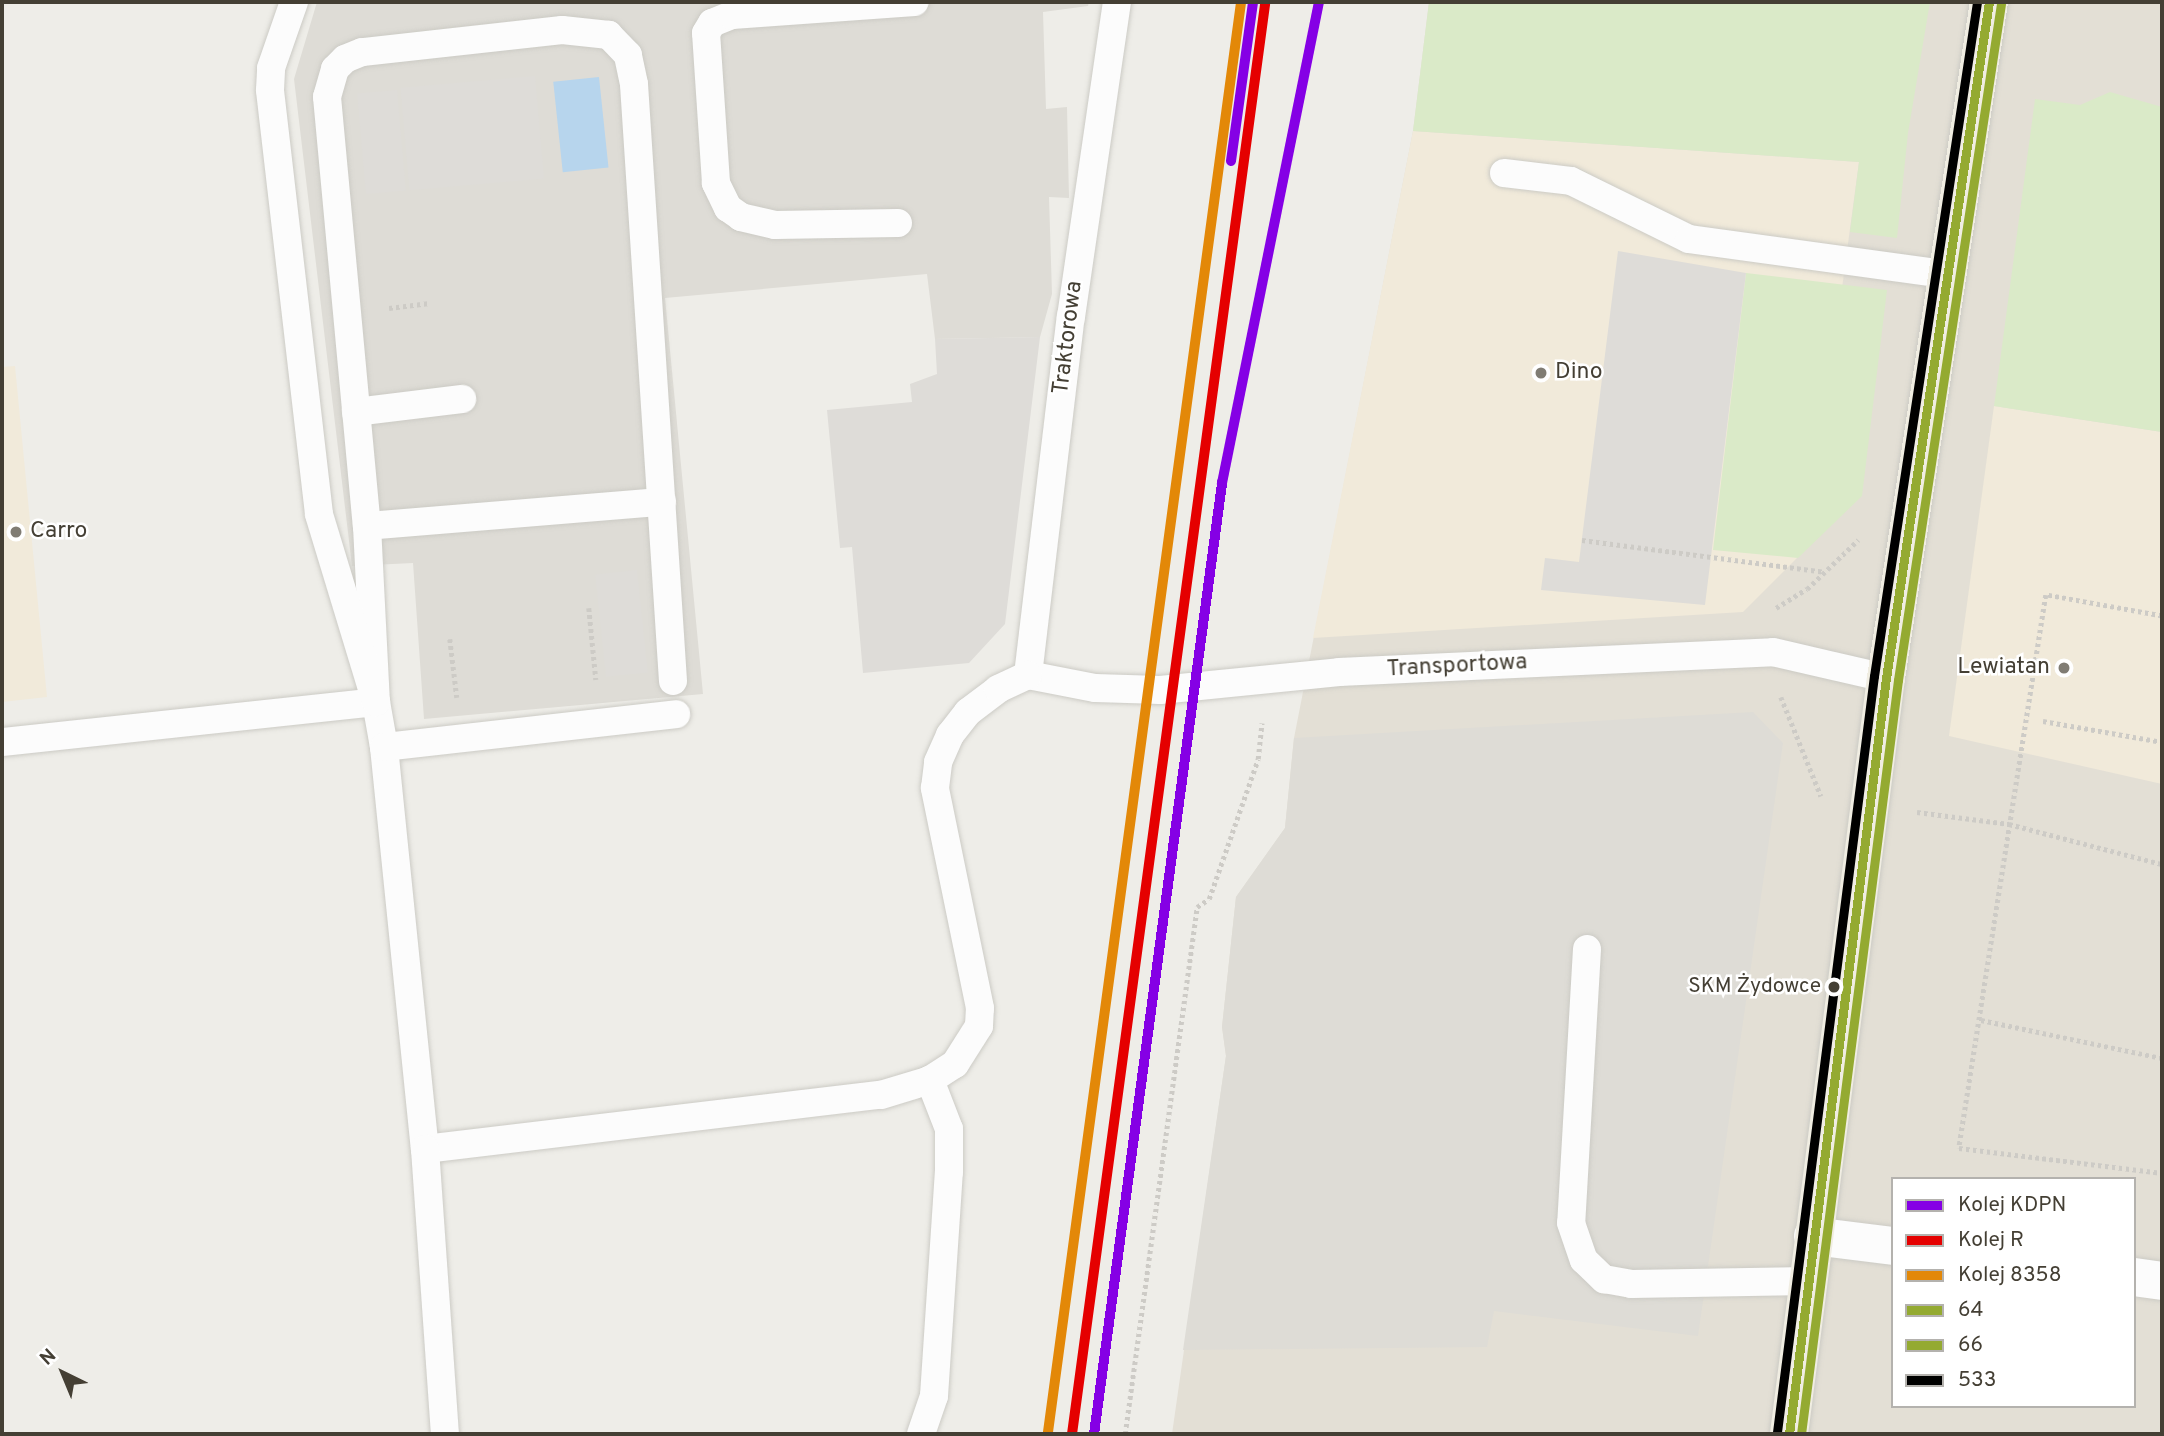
<!DOCTYPE html>
<html>
<head>
<meta charset="utf-8">
<style>
	body { margin:0 }
	#map { position:relative; width:2164px; height:1436px; overflow:hidden; background:#eeede8; font-family:Overpass,sans-serif }
	div>[style] { position:absolute }
	.residential>* { inset:0; background:#e3dfd5 }
	.commercial>* { inset:0; background:#f1eada }
	.industrial>* { inset:0; background:#dedcd6 }
	.green>* { inset:0; background:#daeac8 }
	.parking>* { inset:0; background:#dedcd8; transform-origin:0 0 }
	.water>* { inset:0; background:#b7d5ed; transform-origin:0 0 }
	.path>* { height:4.5px; margin-top:-2.25px; transform-origin:0; background:repeating-linear-gradient(90deg,#cdcbc6 0 3.5px,transparent 0 7px) }
	.roads { filter:drop-shadow(0 0 2px #cccbc5) drop-shadow(0 0 2px #cccbc5) }
	.service>* { height:28px; margin:-14px; padding:0 14px; transform-origin:14px; border-radius:14px; background:#fcfcfc }
	.minor>* { height:38px; margin:-19px; padding:0 19px; transform-origin:19px; border-radius:19px; background:#fcfcfc }
	.primary>* { height:38px; margin:-19px; padding:0 19px; transform-origin:19px; border-radius:19px; background:#f0ede2 }
	.bus-1>* { height:9px; margin:-4.5px; padding:0 4.5px; transform-origin:4.5px; border-radius:4.5px; background:#94aa31 }
	.bus-2>* { height:9px; margin:-4.5px; padding:0 4.5px; transform-origin:4.5px; border-radius:4.5px; background:#94aa31 }
	.bus-3>* { height:9px; margin:-4.5px; padding:0 4.5px; transform-origin:4.5px; border-radius:4.5px; background:#000 }
	.rail-1>* { height:10px; margin:-5px; padding:0 5px; transform-origin:5px; border-radius:5px; background:#8500e5 }
	.rail-2>* { height:10px; margin:-5px; padding:0 5px; transform-origin:5px; border-radius:5px; background:#e50000 }
	.rail-3>* { height:10px; margin:-5px; padding:0 5px; transform-origin:5px; border-radius:5px; background:#e38808 }
	.dots>* { width:19px; height:19px; translate:-50% -50%; box-sizing:border-box; border:4px solid #fff; border-radius:50% }
	span { translate:-50% -50%; white-space:nowrap; text-align:center; line-height:1.15; -webkit-text-stroke:5px #fff; paint-order:stroke }
	.bus-label { font-size:21px; color:#443f34 }
	.right { translate:-100% -50%; text-align:right }
	.street-label { font-size:23px; color:#443f34 }
	.poi-label { font-size:23px; color:#443f34 }
	.left { translate:0 -50%; text-align:left }
	.frame { position:absolute; inset:0; border:4px solid #443f34; pointer-events:none }
	.legend { position:absolute; left:1891px; top:1177px; width:245px; height:231px; box-sizing:border-box; background:#fff; border:2px solid #b4b2ae; margin:0; padding:9px 12px; list-style:none; font-size:21px; color:#443f34 }
	.legend li { display:flex; align-items:center; gap:14px; height:35px }
	.legend b { width:35px; border:2px solid #b4b2ae }
	.north { position:absolute; left:28px; top:1338px; width:70px; height:70px; -webkit-text-stroke:5px #fff; paint-order:stroke; rotate:317deg; font-size:19px; font-weight:700; line-height:28px; text-align:center; color:#443f34 }
	.north::after { content:''; display:block; margin:auto; width:24px; height:32px; background:#443f34; clip-path:polygon(50% 0,100% 100%,50% 72%,0 100%) }
</style>
</head>
<body>
<div id="map">
	<div class="residential">
		<div style="clip-path:polygon(evenodd,1429px 2px,2162px 2px,2162px 1434px,1172px 1434px,1226px 1056px,1222px 1027px,1236px 897px,1285px 828px,1294px 738px,1413px 131px,1429px 2px,1893px 1179px,2134px 1179px,2134px 1406px,1893px 1406px,1893px 1179px)"></div>
	</div>
	<div class="commercial">
		<div style="clip-path:polygon(1413px 131px,1859px 162px,1807px 548px,1743px 612px,1313px 638px)"></div>
		<div style="clip-path:polygon(15px 366px,47px 697px,2px 702px,2px 367px)"></div>
		<div style="clip-path:polygon(1994px 406px,2162px 432px,2162px 784px,1949px 736px)"></div>
	</div>
	<div class="industrial">
		<div style="clip-path:polygon(317px 2px,1089px 2px,1088px 6px,1043px 12px,1046px 109px,1067px 107px,1069px 198px,1049px 197px,1052px 294px,1040px 337px,935px 339px,927px 274px,665px 298px,703px 694px,424px 719px,413px 563px,352px 566px,294px 79px)"></div>
		<div style="clip-path:polygon(1753px 712px,1783px 743px,1698px 1336px,1494px 1311px,1487px 1347px,1183px 1350px,1226px 1056px,1222px 1027px,1236px 897px,1285px 828px,1294px 738px)"></div>
	</div>
	<div class="green">
		<div style="clip-path:polygon(1429px 2px,1930px 2px,1908px 133px,1897px 238px,1850px 232px,1859px 162px,1413px 131px)"></div>
		<div style="clip-path:polygon(2110px 92px,2162px 107px,2162px 432px,1994px 406px,2035px 99px,2080px 105px)"></div>
		<div style="clip-path:polygon(1746px 273px,1887px 290px,1862px 496px,1798px 558px,1713px 550px)"></div>
	</div>
	<div class="parking">
		<div style="left:535px;top:76px;width:103px;height:135px;rotate:85deg"></div>
		<div style="left:397px;top:90px;width:101px;height:40px;rotate:85deg"></div>
		<div style="clip-path:polygon(1618px 251px,1746px 273px,1705px 605px,1541px 590px,1545px 558px,1579px 562px)"></div>
		<div style="clip-path:polygon(1040px 337px,1005px 624px,969px 663px,863px 673px,852px 547px,840px 548px,827px 410px,912px 402px,910px 384px,937px 374px,935px 339px)"></div>
		<div style="left:637px;top:570px;width:103px;height:42px;rotate:84deg"></div>
	</div>
	<div class="water">
		<div style="left:599px;top:77px;width:91px;height:46px;rotate:84deg"></div>
	</div>
	<div class="path">
		<div style="left:389px;top:308px;width:41px;rotate:-7deg"></div>
		<div style="left:1582px;top:540px;width:244px;rotate:7.5deg"></div>
		<div style="left:589px;top:608px;width:72px;rotate:84.4deg"></div>
		<div style="left:1776px;top:608px;width:36px;rotate:-32deg"></div>
		<div style="left:1807px;top:589px;width:71px;rotate:-43.9deg"></div>
		<div style="left:2162px;top:616px;width:118px;rotate:-169.7deg"></div>
		<div style="left:2046px;top:595px;width:560px;rotate:98.94deg"></div>
		<div style="left:1959px;top:1148px;width:205px;rotate:7deg"></div>
		<div style="left:450px;top:639px;width:59px;rotate:83.2deg"></div>
		<div style="left:1781px;top:697px;width:107px;rotate:68deg"></div>
		<div style="left:2043px;top:721px;width:121px;rotate:10deg"></div>
		<div style="left:1917px;top:812px;width:93px;rotate:7.4deg"></div>
		<div style="left:2009px;top:824px;width:158px;rotate:14.7deg"></div>
		<div style="left:1981px;top:1020px;width:185px;rotate:11.9deg"></div>
		<div style="left:1125px;top:1434px;width:532px;rotate:-82.22deg"></div>
		<div style="left:1197px;top:907px;width:14px;rotate:-34deg"></div>
		<div style="left:1209px;top:899px;width:148px;rotate:-70.7deg"></div>
		<div style="left:1258px;top:759px;width:36px;rotate:-84deg"></div>
	</div>
	<div class="roads">
		<div class="service">
			<div style="left:1504px;top:173px;width:67px;rotate:6.8deg"></div>
			<div style="left:1571px;top:181px;width:131px;rotate:26.2deg"></div>
			<div style="left:1689px;top:239px;width:259px;rotate:7.8deg"></div>
			<div style="left:898px;top:223px;width:123px;rotate:179.1deg"></div>
			<div style="left:775px;top:225px;width:35px;rotate:-167deg"></div>
			<div style="left:741px;top:217px;width:16px;rotate:-145deg"></div>
			<div style="left:728px;top:208px;width:28px;rotate:-116deg"></div>
			<div style="left:716px;top:183px;width:150px;rotate:-93.8deg"></div>
			<div style="left:706px;top:33px;width:12px;rotate:-59deg"></div>
			<div style="left:712px;top:23px;width:22px;rotate:-22deg"></div>
			<div style="left:732px;top:15px;width:183px;rotate:-4.1deg"></div>
			<div style="left:356px;top:412px;width:107px;rotate:-7deg"></div>
			<div style="left:367px;top:526px;width:296px;rotate:-4.7deg"></div>
			<div style="left:1028px;top:675px;width:68px;rotate:11deg"></div>
			<div style="left:1095px;top:688px;width:65px;rotate:1.8deg"></div>
			<div style="left:1160px;top:690px;width:180px;rotate:-5.7deg"></div>
			<div style="left:1339px;top:672px;width:434px;rotate:-2.6deg"></div>
			<div style="left:1773px;top:652px;width:116px;rotate:13deg"></div>
			<div style="left:1028px;top:675px;width:361px;rotate:-83.2deg"></div>
			<div style="left:1071px;top:317px;width:318px;rotate:-81.7deg"></div>
			<div style="left:673px;top:681px;width:598px;rotate:-93.74deg"></div>
			<div style="left:634px;top:84px;width:30px;rotate:-102deg"></div>
			<div style="left:628px;top:55px;width:28px;rotate:-134deg"></div>
			<div style="left:609px;top:35px;width:47px;rotate:-173.9deg"></div>
			<div style="left:562px;top:30px;width:201px;rotate:173.7deg"></div>
			<div style="left:362px;top:52px;width:18px;rotate:158deg"></div>
			<div style="left:345px;top:59px;width:14px;rotate:135deg"></div>
			<div style="left:335px;top:69px;width:29px;rotate:106deg"></div>
			<div style="left:327px;top:97px;width:431px;rotate:84.7deg"></div>
			<div style="left:367px;top:526px;width:176px;rotate:87.1deg"></div>
			<div style="left:376px;top:702px;width:46px;rotate:79.9deg"></div>
			<div style="left:384px;top:747px;width:404px;rotate:84.2deg"></div>
			<div style="left:425px;top:1149px;width:459px;rotate:-6.8deg"></div>
			<div style="left:881px;top:1095px;width:51px;rotate:-17deg"></div>
			<div style="left:930px;top:1080px;width:30px;rotate:-33deg"></div>
			<div style="left:955px;top:1064px;width:45px;rotate:-57.7deg"></div>
			<div style="left:979px;top:1026px;width:18px;rotate:-87deg"></div>
			<div style="left:980px;top:1008px;width:225px;rotate:-101.6deg"></div>
			<div style="left:935px;top:788px;width:26px;rotate:-83deg"></div>
			<div style="left:938px;top:762px;width:30px;rotate:-66deg"></div>
			<div style="left:950px;top:735px;width:29px;rotate:-52deg"></div>
			<div style="left:968px;top:712px;width:38px;rotate:-37deg"></div>
			<div style="left:998px;top:689px;width:33px;rotate:-25deg"></div>
			<div style="left:2px;top:742px;width:376px;rotate:-6.1deg"></div>
			<div style="left:376px;top:702px;width:196px;rotate:-106.9deg"></div>
			<div style="left:319px;top:514px;width:427px;rotate:-96.6deg"></div>
			<div style="left:270px;top:90px;width:22px;rotate:-87deg"></div>
			<div style="left:271px;top:68px;width:70px;rotate:-70.8deg"></div>
			<div style="left:384px;top:747px;width:294px;rotate:-6.4deg"></div>
			<div style="left:1587px;top:949px;width:274px;rotate:93.3deg"></div>
			<div style="left:1571px;top:1223px;width:39px;rotate:71deg"></div>
			<div style="left:1584px;top:1260px;width:28px;rotate:44deg"></div>
			<div style="left:1604px;top:1279px;width:27px;rotate:10deg"></div>
			<div style="left:1631px;top:1284px;width:177px;rotate:-1deg"></div>
			<div style="left:425px;top:1149px;width:286px;rotate:86deg"></div>
			<div style="left:921px;top:1434px;width:40px;rotate:-71.1deg"></div>
			<div style="left:934px;top:1396px;width:225px;rotate:-86.2deg"></div>
			<div style="left:949px;top:1172px;width:43px;rotate:-90deg"></div>
			<div style="left:949px;top:1129px;width:53px;rotate:-111.2deg"></div>
		</div>
		<div class="minor">
			<div style="left:1813px;top:1236px;width:81px;rotate:7.1deg"></div>
			<div style="left:2134px;top:1277px;width:28px;rotate:8deg"></div>
		</div>
		<div class="primary">
			<div style="left:1789px;top:1434px;width:762px;rotate:-82.69deg"></div>
			<div style="left:1886px;top:678px;width:684px;rotate:-81.34deg"></div>
		</div>
	</div>
	<div class="bus-1">
		<div style="left:1789px;top:1434px;width:762px;rotate:-82.69deg"></div>
		<div style="left:1886px;top:678px;width:684px;rotate:-81.34deg"></div>
	</div>
	<div class="bus-2">
		<div style="left:1801px;top:1434px;width:760px;rotate:-82.67deg"></div>
		<div style="left:1898px;top:680px;width:684px;rotate:-81.34deg"></div>
	</div>
	<div class="bus-3">
		<div style="left:1777px;top:1432px;width:762px;rotate:-82.69deg"></div>
		<div style="left:1874px;top:676px;width:682px;rotate:-81.31deg"></div>
	</div>
	<div class="rail-1">
		<div style="left:1231px;top:161px;width:161px;rotate:-82.1deg"></div>
		<div style="left:1094px;top:1434px;width:960px;rotate:-82.33deg"></div>
		<div style="left:1222px;top:483px;width:491px;rotate:-78.6deg"></div>
	</div>
	<div class="rail-2">
		<div style="left:1072px;top:1434px;width:1443px;rotate:-82.31deg"></div>
	</div>
	<div class="rail-3">
		<div style="left:1048px;top:1432px;width:1443px;rotate:-82.31deg"></div>
	</div>
	<div class="dots">
		<div style="left:1541px;top:373px;background:#807c73"></div>
		<div style="left:16px;top:532px;background:#807c73"></div>
		<div style="left:2064px;top:668px;background:#807c73"></div>
		<div style="left:1834px;top:987px;background:#443f34"></div>
	</div>
	<div class="bus-label">
		<span class="right" style="left:1821px;top:987px">SKM Żydowce</span>
	</div>
	<div class="street-label">
		<span style="left:1069px;top:338px;rotate:-83deg">Traktorowa</span>
		<span style="left:1457px;top:667px;rotate:-3deg">Transportowa</span>
	</div>
	<div class="poi-label">
		<span class="left" style="left:1555px;top:373px">Dino</span>
		<span class="left" style="left:30px;top:532px">Carro</span>
		<span class="right" style="left:2050px;top:668px">Lewiatan</span>
	</div>
	<div class="frame"></div>
	<ul class="legend">
	<li><b style="height:9px;background:#8500e5"></b>Kolej KDPN</li>
	<li><b style="height:9px;background:#e50000"></b>Kolej R</li>
	<li><b style="height:9px;background:#e38808"></b>Kolej 8358</li>
	<li><b style="height:9px;background:#94aa31"></b>64</li>
	<li><b style="height:9px;background:#94aa31"></b>66</li>
	<li><b style="height:9px;background:#000"></b>533</li>
	</ul>
	<div class="north">N</div>
</div>
</body>
</html>
